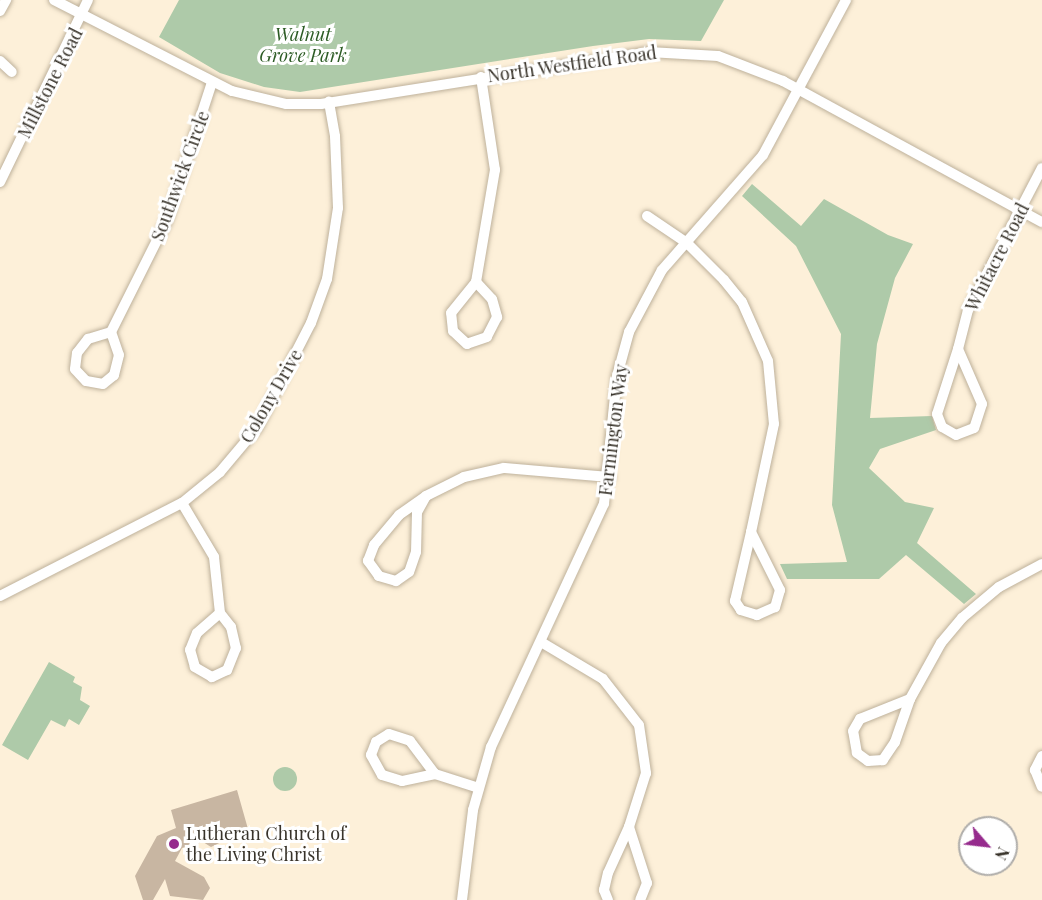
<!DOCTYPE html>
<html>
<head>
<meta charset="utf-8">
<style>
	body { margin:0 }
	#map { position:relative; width:1042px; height:900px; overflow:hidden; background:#fdf0d9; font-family:"Playfair Display",serif }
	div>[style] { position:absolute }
	.green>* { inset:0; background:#aecaa9 }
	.round { border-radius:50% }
	.building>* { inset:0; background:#c8b6a2 }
	.roads { filter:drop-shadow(0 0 2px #beb19b) drop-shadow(0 0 2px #beb19b) }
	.street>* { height:10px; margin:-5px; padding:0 5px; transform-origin:5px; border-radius:5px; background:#fff }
	.dots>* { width:16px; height:16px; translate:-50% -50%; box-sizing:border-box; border:3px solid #fff; border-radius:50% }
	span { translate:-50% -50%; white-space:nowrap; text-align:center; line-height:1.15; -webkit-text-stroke:6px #fff; paint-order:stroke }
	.park-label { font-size:18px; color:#2c5b24; font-style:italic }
	.street-label { font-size:18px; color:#38332a }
	.poi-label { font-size:18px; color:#38332a }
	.left { translate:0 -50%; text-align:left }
	.north { position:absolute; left:958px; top:816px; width:60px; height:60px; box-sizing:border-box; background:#fff; border:2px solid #afadaa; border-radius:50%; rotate:118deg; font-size:16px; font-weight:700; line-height:24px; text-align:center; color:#38332a }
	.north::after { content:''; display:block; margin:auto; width:21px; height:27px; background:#962b8d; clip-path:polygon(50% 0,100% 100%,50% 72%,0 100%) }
</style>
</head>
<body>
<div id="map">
	<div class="green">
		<div style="clip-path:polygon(179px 0,724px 0,701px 41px,649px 39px,593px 46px,300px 92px,264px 87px,220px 73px,159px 37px)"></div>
		<div style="clip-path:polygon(752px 184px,801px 226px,824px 199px,888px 235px,913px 244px,895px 278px,877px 344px,870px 418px,932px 416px,936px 430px,880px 449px,869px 468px,905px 502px,934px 508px,917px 543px,976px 594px,964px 604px,906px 555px,879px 579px,787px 579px,780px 564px,847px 562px,832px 505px,841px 334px,796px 246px,742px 196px)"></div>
		<div style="clip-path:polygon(49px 662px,75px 677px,73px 682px,82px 687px,80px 700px,90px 706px,79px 725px,69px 719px,65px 727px,51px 720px,28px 760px,2px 745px)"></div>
		<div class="round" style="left:273px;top:767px;width:24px;height:24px"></div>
	</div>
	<div class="building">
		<div style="clip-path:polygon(237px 790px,248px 829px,211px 847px,203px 842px,182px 848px,175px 861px,204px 877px,210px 888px,203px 900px,170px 896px,165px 879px,153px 900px,143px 900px,135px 876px,157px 836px,176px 828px,171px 810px)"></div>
	</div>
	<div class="roads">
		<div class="street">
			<div style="left:54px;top:0;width:200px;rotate:27.1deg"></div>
			<div style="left:232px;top:91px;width:56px;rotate:13.5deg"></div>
			<div style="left:286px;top:104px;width:35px"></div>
			<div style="left:321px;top:104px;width:332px;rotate:-9deg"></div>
			<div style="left:649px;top:52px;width:69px;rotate:3.3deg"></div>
			<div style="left:718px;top:56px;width:70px;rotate:21deg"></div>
			<div style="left:783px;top:81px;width:295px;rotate:28.6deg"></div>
			<div style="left:0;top:11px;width:13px;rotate:-61deg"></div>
			<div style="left:0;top:61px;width:16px;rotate:43deg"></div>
			<div style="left:0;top:182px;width:202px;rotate:-64.2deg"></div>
			<div style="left:647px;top:216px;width:48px;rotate:34deg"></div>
			<div style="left:687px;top:243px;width:52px;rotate:45deg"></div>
			<div style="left:724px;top:280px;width:28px;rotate:51deg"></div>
			<div style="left:742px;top:302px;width:64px;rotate:66.2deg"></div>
			<div style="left:768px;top:361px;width:63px;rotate:84.6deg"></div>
			<div style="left:774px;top:424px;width:110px;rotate:102deg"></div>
			<div style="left:476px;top:282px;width:114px;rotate:-80.4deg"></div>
			<div style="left:495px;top:170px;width:94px;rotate:-98.6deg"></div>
			<div style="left:476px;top:282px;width:23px;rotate:47deg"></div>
			<div style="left:492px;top:299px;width:19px;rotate:74deg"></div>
			<div style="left:497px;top:317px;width:22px;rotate:117deg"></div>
			<div style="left:487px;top:337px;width:21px;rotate:161deg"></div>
			<div style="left:467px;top:344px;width:19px;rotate:-137deg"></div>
			<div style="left:453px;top:331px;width:18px;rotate:-96deg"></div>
			<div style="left:451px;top:313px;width:40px;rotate:-51deg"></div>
			<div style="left:111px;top:332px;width:125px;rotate:-63.4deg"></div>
			<div style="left:167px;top:220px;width:145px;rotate:-71.9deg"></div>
			<div style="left:111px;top:332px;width:24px;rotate:71deg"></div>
			<div style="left:119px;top:355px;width:21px;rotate:104deg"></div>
			<div style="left:114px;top:375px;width:14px;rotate:141deg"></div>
			<div style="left:103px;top:384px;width:17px;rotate:-170deg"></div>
			<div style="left:86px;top:381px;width:16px;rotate:-133deg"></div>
			<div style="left:75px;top:369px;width:16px;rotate:-83deg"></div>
			<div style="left:77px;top:353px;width:18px;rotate:-52deg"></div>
			<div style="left:88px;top:339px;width:24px;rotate:-17deg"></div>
			<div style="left:958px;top:349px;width:60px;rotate:66.4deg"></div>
			<div style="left:982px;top:404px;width:25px;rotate:108deg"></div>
			<div style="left:974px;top:428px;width:19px;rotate:159deg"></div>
			<div style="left:956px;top:435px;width:16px;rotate:-150deg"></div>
			<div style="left:942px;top:427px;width:14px;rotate:-111deg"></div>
			<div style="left:937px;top:414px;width:68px;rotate:-72.1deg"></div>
			<div style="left:958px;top:349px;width:40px;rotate:-75.6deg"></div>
			<div style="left:968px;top:310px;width:160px;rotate:-62.5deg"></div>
			<div style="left:426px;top:496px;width:18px;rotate:119deg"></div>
			<div style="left:417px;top:512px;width:40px;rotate:91.4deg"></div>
			<div style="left:416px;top:552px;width:21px;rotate:109deg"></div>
			<div style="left:409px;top:572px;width:16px;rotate:145deg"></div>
			<div style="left:396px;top:581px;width:18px;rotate:-164deg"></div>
			<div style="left:379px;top:576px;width:19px;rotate:-126deg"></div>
			<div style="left:368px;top:561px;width:17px;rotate:-69deg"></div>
			<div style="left:374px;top:545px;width:39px;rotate:-50deg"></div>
			<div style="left:399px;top:515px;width:33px;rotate:-35deg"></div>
			<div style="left:426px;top:496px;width:42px;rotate:-26.6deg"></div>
			<div style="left:464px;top:477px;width:41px;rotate:-12.7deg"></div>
			<div style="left:504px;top:468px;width:106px;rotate:4.9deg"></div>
			<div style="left:182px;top:503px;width:63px;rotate:59.3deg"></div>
			<div style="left:214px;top:557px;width:56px;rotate:83.9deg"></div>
			<div style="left:751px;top:532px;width:65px;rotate:63.4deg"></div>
			<div style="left:780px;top:590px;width:18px;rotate:106deg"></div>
			<div style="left:775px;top:607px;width:20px;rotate:156deg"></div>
			<div style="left:757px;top:615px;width:17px;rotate:-163deg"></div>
			<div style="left:741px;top:610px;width:11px;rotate:-124deg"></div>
			<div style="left:735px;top:601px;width:71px;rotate:-76.9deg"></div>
			<div style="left:0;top:596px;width:204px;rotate:-27.1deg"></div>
			<div style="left:182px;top:503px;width:49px;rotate:-39.2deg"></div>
			<div style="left:220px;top:472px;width:57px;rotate:-49.9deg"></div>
			<div style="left:257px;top:428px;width:118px;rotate:-62.8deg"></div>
			<div style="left:311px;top:323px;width:47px;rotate:-70deg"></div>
			<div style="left:327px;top:279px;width:72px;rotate:-81.2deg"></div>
			<div style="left:338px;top:208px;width:72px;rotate:-92.4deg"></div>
			<div style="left:335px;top:136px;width:35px;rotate:-100deg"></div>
			<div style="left:220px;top:613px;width:18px;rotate:52deg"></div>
			<div style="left:231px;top:627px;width:22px;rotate:77deg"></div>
			<div style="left:236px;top:648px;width:24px;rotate:112deg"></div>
			<div style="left:227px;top:670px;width:17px;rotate:155deg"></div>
			<div style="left:212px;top:677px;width:20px;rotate:-150deg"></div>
			<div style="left:195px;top:667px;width:18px;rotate:-106deg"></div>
			<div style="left:190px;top:650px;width:18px;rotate:-68deg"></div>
			<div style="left:197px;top:633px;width:30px;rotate:-41deg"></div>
			<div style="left:541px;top:642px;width:72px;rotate:30.8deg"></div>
			<div style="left:603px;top:679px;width:58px;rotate:52deg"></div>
			<div style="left:639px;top:725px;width:49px;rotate:81.7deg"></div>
			<div style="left:646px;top:773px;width:57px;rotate:107.5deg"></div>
			<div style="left:910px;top:699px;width:64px;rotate:-61deg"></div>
			<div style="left:941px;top:643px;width:33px;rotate:-50deg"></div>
			<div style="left:962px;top:618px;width:48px;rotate:-40deg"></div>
			<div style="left:999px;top:587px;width:49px;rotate:-28.1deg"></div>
			<div style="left:910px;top:699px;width:46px;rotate:109.2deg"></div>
			<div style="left:895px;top:742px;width:22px;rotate:124deg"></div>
			<div style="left:883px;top:760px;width:15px;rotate:176deg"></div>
			<div style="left:868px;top:761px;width:14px;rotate:-144deg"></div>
			<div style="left:857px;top:753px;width:22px;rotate:-100deg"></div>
			<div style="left:853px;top:731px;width:14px;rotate:-60deg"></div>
			<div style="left:860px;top:719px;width:54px;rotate:-21.8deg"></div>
			<div style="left:389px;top:734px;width:22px;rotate:18deg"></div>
			<div style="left:410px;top:741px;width:41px;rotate:52.9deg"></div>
			<div style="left:435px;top:774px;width:34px;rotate:168deg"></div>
			<div style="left:402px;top:781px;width:21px;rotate:-163deg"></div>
			<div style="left:382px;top:775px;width:23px;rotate:-119deg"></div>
			<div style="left:371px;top:755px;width:14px;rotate:-69deg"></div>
			<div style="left:376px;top:742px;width:15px;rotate:-32deg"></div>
			<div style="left:1042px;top:756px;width:16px;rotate:117deg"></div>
			<div style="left:1035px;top:770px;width:18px;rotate:68deg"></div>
			<div style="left:435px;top:774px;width:46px;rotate:17.7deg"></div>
			<div style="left:462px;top:900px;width:91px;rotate:-83deg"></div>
			<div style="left:473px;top:810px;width:66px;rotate:-74.1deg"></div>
			<div style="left:491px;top:747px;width:268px;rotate:-65.1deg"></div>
			<div style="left:604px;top:504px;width:129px;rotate:-84.2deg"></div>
			<div style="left:617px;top:376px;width:46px;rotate:-74.7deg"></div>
			<div style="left:629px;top:332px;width:70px;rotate:-62deg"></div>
			<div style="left:662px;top:270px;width:153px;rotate:-48.7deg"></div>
			<div style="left:763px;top:155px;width:176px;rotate:-61.8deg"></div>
			<div style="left:608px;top:900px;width:11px;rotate:-112deg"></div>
			<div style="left:604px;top:890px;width:17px;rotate:-77deg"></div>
			<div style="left:608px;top:873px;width:51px;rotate:-65.5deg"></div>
			<div style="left:629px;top:827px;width:59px;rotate:72.2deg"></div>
			<div style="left:647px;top:883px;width:18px;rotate:112deg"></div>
		</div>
	</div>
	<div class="dots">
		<div style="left:174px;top:844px;background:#962b8d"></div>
	</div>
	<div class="park-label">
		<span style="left:303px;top:45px">Walnut<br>Grove Park</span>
	</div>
	<div class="street-label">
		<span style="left:572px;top:64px;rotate:-8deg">North Westfield Road</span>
		<span style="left:50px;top:83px;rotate:-63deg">Millstone Road</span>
		<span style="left:180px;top:176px;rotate:-70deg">Southwick Circle</span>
		<span style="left:997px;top:257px;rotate:-63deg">Whitacre Road</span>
		<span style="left:271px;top:396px;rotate:-60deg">Colony Drive</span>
		<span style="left:613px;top:430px;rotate:-83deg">Farmington Way</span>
	</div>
	<div class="poi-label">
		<span class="left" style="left:186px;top:844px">Lutheran Church of<br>the Living Christ</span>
	</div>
	<div class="north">N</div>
</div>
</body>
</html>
